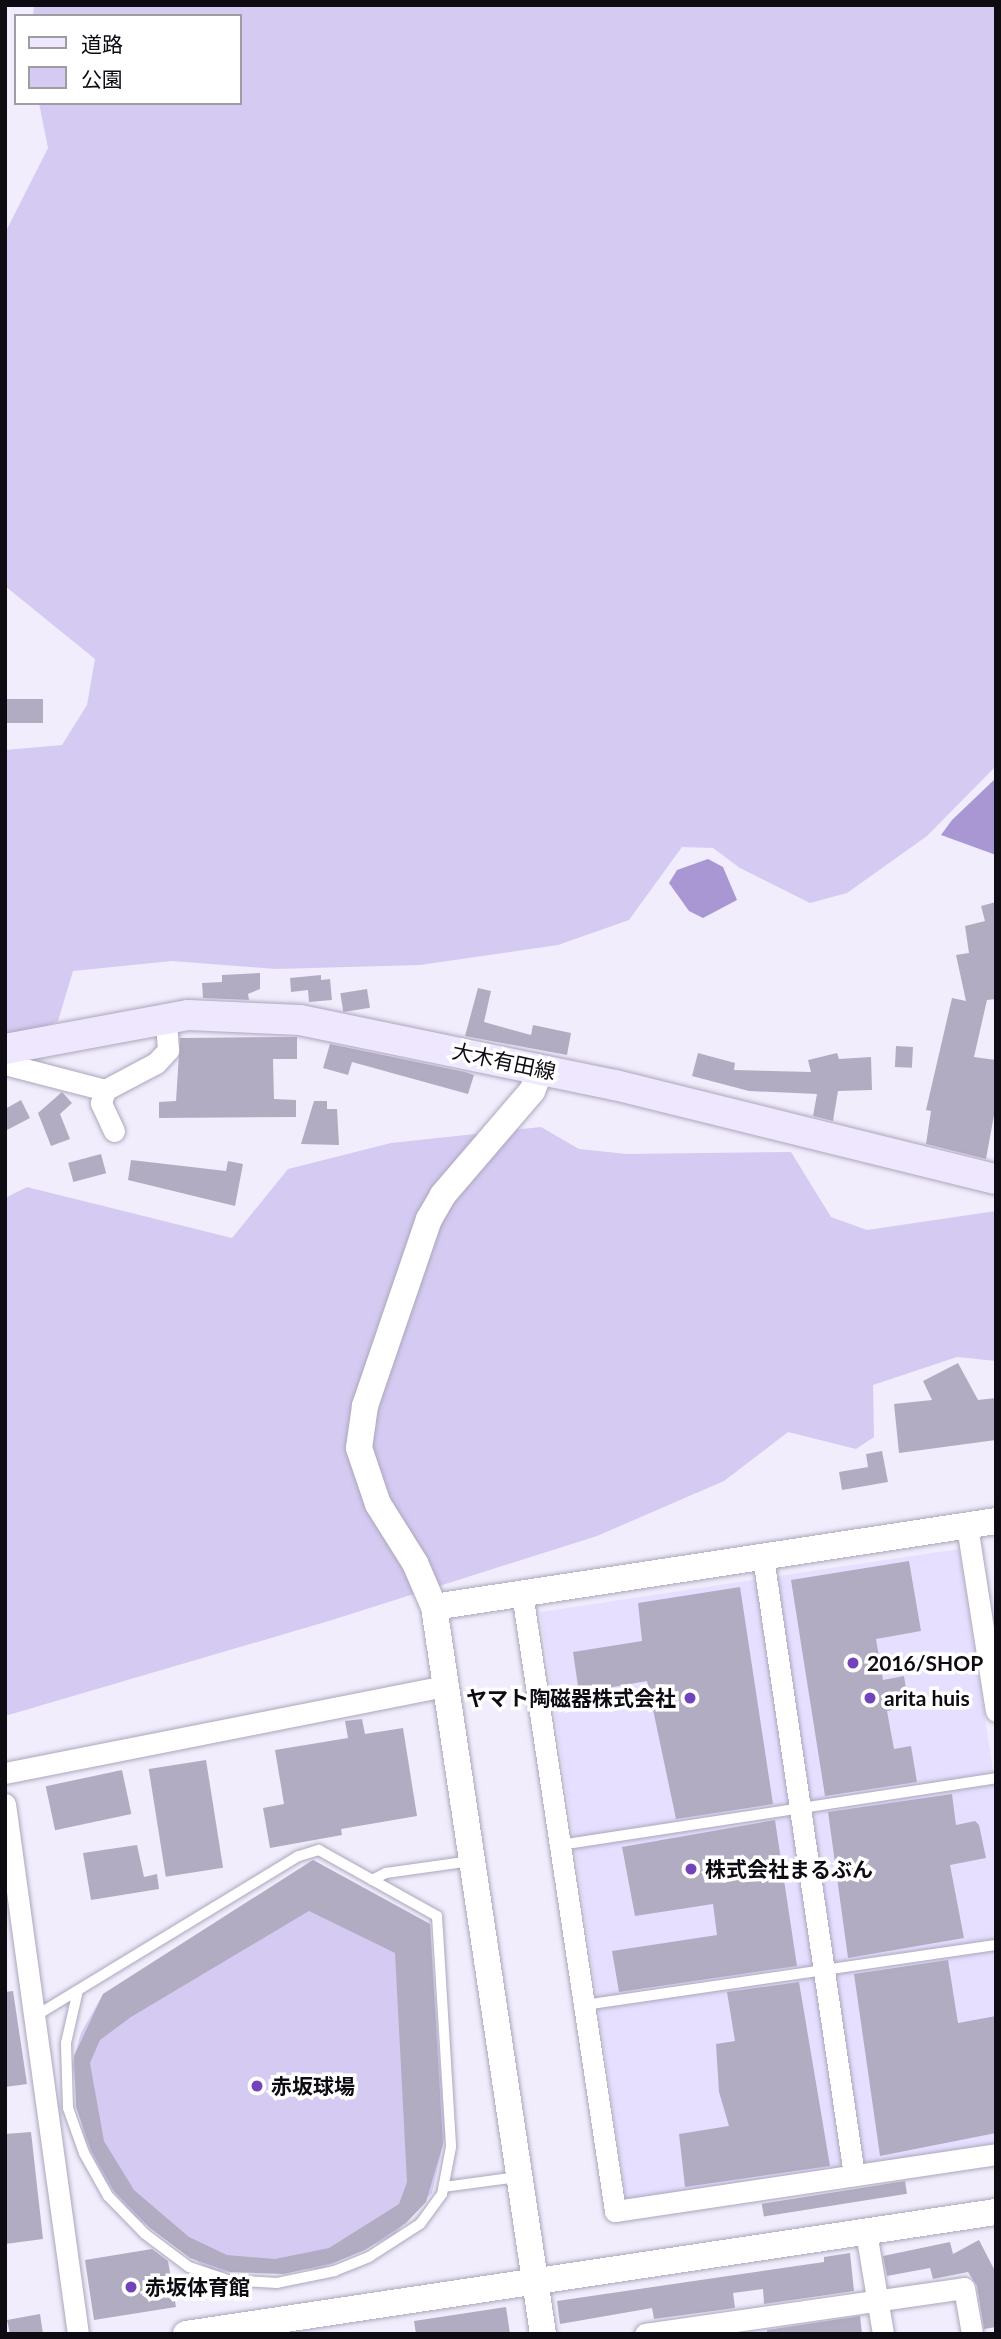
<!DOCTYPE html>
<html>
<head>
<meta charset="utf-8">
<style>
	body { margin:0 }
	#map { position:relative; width:1001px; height:2339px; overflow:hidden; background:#f1edfc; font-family:Lato,"Noto Sans JP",sans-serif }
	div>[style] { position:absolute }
	.built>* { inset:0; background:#e7dfff }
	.green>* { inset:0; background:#d5cbf2 }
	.water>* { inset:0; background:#a997d4 }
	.building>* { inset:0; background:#b2acc3; transform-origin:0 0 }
	.roads { filter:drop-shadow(0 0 2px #aca6bc) drop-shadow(0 0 2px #aca6bc) }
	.service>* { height:10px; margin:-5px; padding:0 5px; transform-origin:5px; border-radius:5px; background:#fff }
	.minor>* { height:21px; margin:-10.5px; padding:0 10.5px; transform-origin:10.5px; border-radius:10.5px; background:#fff }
	.tertiary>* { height:26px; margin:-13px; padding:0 13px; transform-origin:13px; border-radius:13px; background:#fff }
	.secondary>* { height:30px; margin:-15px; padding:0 15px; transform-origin:15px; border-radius:15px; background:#eee7fd }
	.dots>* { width:19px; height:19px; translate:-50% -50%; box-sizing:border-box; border:4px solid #fff; border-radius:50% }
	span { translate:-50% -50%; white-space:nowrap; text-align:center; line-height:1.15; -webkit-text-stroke:7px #fff; paint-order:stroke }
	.street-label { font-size:21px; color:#0e0b13 }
	.poi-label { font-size:21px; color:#0e0b13; font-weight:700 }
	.left { translate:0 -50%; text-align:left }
	.right { translate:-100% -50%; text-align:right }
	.frame { position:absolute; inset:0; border:7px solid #0e0b13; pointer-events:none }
	.legend { position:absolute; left:14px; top:14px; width:228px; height:91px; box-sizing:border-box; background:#fff; border:2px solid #9f9da1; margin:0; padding:9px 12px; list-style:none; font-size:21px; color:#0e0b13 }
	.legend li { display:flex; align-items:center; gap:14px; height:35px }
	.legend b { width:35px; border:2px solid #9f9da1 }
</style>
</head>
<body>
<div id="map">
	<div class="built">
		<div style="clip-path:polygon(959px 1549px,996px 1790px,996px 2145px,627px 2204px,540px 1612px)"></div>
	</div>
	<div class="green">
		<div style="clip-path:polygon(34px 5px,996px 5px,996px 766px,927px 836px,847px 893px,810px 903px,740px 868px,713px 848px,682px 847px,629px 920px,558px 945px,420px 965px,276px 969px,172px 961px,73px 971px,58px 1021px,5px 1045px,5px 750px,62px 745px,87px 705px,95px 659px,5px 586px,5px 233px,48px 148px,39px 103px,240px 103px,240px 16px,33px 16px)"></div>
		<div style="clip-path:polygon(541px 1127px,579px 1149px,627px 1154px,791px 1152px,831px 1217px,867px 1230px,996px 1211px,996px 1361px,957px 1357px,873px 1385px,874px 1437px,856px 1449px,788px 1432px,724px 1481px,597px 1536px,332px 1620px,5px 1716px,5px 1198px,27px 1187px,232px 1238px,288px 1169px,391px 1143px)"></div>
		<div style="clip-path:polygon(313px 1860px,430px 1924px,445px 2137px,432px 2193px,393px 2236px,321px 2269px,212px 2272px,134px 2216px,105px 2181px,84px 2138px,72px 2064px,81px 2033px,103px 1994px)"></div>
	</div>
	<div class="water">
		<div style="clip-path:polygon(996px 778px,996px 855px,941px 835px,952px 820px)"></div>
		<div style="clip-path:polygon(708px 859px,723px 867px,737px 900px,703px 918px,689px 911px,669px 883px,677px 870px)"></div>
	</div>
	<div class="building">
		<div style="left:43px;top:699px;width:24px;height:38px;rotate:90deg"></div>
		<div style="clip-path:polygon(996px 902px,996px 999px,987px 1000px,974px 1057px,996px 1060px,996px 1104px,986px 1159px,926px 1144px,931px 1111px,926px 1110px,952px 998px,966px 1001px,956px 955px,969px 953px,965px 926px,985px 921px,981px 906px)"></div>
		<div style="clip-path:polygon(260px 973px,260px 989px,248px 994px,249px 1000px,203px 998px,202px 983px,222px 982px,222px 975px)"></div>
		<div style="clip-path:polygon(321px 975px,321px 980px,330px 979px,332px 1000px,309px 1002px,308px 990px,291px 992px,290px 978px)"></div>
		<div style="clip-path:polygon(478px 988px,491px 991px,484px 1022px,531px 1035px,533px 1025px,571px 1033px,567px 1055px,465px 1036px)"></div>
		<div style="left:367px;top:989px;width:19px;height:27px;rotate:81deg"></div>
		<div style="clip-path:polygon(297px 1037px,297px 1059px,273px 1059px,274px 1099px,296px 1100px,296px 1117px,159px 1118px,159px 1102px,176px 1101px,180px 1038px)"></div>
		<div style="clip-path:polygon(330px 1044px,465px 1072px,474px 1075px,468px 1094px,352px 1062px,348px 1075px,323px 1068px)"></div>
		<div style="left:896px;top:1046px;width:17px;height:21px;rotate:3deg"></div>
		<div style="clip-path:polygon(698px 1053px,735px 1063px,734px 1070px,811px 1072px,808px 1060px,837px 1053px,839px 1059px,871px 1057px,872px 1090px,838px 1091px,833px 1121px,813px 1116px,817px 1094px,749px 1091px,692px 1076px)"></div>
		<div style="clip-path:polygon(62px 1092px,72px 1103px,60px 1114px,70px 1139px,51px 1146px,38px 1113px)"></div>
		<div style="clip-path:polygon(21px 1100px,30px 1118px,5px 1131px,5px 1109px)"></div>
		<div style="clip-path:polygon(314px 1101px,327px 1101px,327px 1109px,337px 1109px,339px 1145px,301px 1144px)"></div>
		<div style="left:101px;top:1154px;width:20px;height:34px;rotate:75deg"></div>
		<div style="clip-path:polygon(131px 1160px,226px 1171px,228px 1161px,243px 1164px,235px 1206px,128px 1180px)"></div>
		<div style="clip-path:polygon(958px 1363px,978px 1400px,996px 1398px,996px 1440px,899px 1453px,894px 1404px,932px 1400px,923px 1381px)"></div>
		<div style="clip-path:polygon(882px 1451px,888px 1482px,842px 1490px,839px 1472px,868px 1467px,866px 1454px)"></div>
		<div style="clip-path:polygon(909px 1561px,921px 1631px,876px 1639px,883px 1680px,904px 1676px,909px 1707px,887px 1711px,894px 1749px,911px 1746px,917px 1782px,825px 1796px,791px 1580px)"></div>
		<div style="clip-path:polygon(740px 1587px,773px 1804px,676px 1819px,647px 1681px,579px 1693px,573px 1652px,642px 1641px,638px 1603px)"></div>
		<div style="clip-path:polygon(362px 1719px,365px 1734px,403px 1728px,417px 1816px,341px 1829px,342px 1835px,270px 1848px,263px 1808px,284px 1804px,275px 1750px,348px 1738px,345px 1721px)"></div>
		<div style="left:206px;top:1760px;width:109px;height:58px;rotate:81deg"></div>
		<div style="left:122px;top:1770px;width:45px;height:78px;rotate:78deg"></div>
		<div style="clip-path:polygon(952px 1794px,956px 1825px,975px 1821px,979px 1825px,986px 1858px,950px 1865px,964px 1938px,848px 1958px,828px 1812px)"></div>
		<div style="clip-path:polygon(775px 1820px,797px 1966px,619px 1992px,612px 1951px,717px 1935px,713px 1904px,635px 1916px,622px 1847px)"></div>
		<div style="clip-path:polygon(137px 1845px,144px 1877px,157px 1874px,159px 1889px,91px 1900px,83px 1853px)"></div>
		<div style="clip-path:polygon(evenodd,313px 1860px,430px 1924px,443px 2144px,426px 2202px,406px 2223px,365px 2250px,333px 2263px,284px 2274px,230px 2272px,190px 2258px,150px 2228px,114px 2191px,91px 2150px,76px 2107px,74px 2056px,103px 1994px,313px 1860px,309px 1911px,395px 1953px,407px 2182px,399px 2204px,329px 2248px,275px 2259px,227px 2255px,189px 2237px,134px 2190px,104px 2141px,90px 2063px,100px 2040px,131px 2017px,309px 1911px)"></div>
		<div style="clip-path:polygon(948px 1960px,958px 2023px,996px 2016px,996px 2133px,880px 2156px,854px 1974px)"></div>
		<div style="clip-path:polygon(799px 1982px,830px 2166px,685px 2187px,679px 2134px,729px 2126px,719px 2092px,716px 2044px,735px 2041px,727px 1992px)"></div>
		<div style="clip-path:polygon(13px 1991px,27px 2084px,5px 2087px,5px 1992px)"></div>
		<div style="clip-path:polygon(31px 2132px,43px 2239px,5px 2244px,5px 2134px)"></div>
		<div style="left:905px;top:2181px;width:13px;height:145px;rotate:81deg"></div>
		<div style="clip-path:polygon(979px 2240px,996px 2273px,996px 2327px,984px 2329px,977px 2286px,968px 2272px,933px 2279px,930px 2268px,887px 2276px,883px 2256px,950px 2242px,953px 2254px)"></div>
		<div style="clip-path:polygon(152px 2249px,168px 2261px,176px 2307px,94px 2320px,85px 2260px)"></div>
		<div style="clip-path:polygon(850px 2253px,854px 2291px,764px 2304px,763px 2289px,733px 2293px,735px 2308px,654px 2319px,652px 2308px,560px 2324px,557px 2301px,824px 2262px,824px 2257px)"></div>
		<div style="clip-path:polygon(506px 2307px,510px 2334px,416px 2334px,414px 2321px)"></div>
		<div style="clip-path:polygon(40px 2314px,43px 2334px,10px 2334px,7px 2320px)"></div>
		<div style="clip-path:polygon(860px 2316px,862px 2334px,767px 2334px,767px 2330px)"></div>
	</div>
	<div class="roads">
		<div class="service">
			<div style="left:560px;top:1845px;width:441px;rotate:-8.7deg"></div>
			<div style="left:372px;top:1880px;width:16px;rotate:-27deg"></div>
			<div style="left:386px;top:1873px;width:86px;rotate:-8deg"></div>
			<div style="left:584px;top:2005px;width:416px;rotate:-8.3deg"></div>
			<div style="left:37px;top:2015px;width:306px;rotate:-31.3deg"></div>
			<div style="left:299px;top:1856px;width:21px;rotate:-17deg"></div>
			<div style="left:319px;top:1850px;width:135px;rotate:29.2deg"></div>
			<div style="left:437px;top:1916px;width:231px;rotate:86.5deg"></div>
			<div style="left:451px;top:2147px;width:48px;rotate:100.8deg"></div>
			<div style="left:442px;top:2194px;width:37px;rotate:126deg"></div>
			<div style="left:420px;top:2224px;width:61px;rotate:147.1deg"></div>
			<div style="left:369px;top:2257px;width:37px;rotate:158deg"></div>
			<div style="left:335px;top:2271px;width:59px;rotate:168.3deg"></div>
			<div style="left:277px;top:2283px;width:49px;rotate:-176.5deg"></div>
			<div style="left:228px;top:2280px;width:41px;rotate:-161.6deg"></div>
			<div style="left:189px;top:2267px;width:55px;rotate:-143.1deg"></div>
			<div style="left:145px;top:2234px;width:53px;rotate:-134.2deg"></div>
			<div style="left:108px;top:2196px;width:49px;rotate:-119.2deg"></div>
			<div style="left:84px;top:2153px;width:48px;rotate:-109.6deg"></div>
			<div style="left:68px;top:2108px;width:65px;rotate:-91.8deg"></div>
			<div style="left:66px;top:2043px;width:54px;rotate:-77.2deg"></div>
			<div style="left:444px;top:2187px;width:75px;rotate:-7.7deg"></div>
		</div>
		<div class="minor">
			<div style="left:5px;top:1064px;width:103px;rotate:14.6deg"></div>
			<div style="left:114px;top:1131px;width:31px;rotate:-115deg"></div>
			<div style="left:101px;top:1103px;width:14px;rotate:-73deg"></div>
			<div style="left:105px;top:1090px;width:58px;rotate:-27.9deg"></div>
			<div style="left:156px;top:1063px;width:18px;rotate:-47deg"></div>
			<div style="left:168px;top:1050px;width:31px;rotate:-94deg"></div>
			<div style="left:967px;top:1526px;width:187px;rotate:81.1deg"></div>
			<div style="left:763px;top:1557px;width:625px;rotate:81.62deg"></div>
			<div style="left:522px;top:1593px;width:625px;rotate:81.44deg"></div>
			<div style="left:615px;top:2211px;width:385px;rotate:-8.5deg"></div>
			<div style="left:5px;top:1773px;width:448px;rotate:-11.2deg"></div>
			<div style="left:5px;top:1804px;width:535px;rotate:82.16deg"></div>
			<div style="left:866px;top:2232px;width:103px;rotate:80.5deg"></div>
			<div style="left:645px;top:2334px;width:322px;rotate:-8.2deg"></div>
			<div style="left:964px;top:2288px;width:47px;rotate:80.1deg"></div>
		</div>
		<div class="tertiary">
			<div style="left:541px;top:1069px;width:24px;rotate:112deg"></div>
			<div style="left:532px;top:1091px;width:137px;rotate:130.6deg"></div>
			<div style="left:443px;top:1195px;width:28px;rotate:120deg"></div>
			<div style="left:429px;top:1219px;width:198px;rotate:108.9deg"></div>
			<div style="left:365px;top:1406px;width:42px;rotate:98.1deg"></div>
			<div style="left:359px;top:1448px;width:59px;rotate:71.3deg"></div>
			<div style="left:378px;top:1504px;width:70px;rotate:57.9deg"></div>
			<div style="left:415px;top:1563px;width:48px;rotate:66.6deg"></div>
			<div style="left:434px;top:1607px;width:735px;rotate:81.47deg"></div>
			<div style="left:434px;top:1607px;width:569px;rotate:-8.7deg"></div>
			<div style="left:186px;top:2334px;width:819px;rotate:-8.57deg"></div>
		</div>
		<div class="secondary">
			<div style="left:5px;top:1049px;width:186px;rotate:-10.5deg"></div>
			<div style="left:188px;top:1015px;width:112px;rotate:2.6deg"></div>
			<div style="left:300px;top:1020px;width:322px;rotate:11.7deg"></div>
			<div style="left:615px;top:1085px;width:392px;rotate:13.9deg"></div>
		</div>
	</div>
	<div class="dots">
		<div style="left:853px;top:1663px;background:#7343bb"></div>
		<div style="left:690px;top:1698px;background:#7343bb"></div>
		<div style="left:870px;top:1698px;background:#7343bb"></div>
		<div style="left:691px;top:1869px;background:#7343bb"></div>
		<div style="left:257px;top:2086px;background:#7343bb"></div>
		<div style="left:131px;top:2287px;background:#7343bb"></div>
	</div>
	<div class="street-label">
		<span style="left:504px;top:1061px;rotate:12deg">大木有田線</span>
	</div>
	<div class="poi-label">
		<span class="left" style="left:867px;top:1663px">2016/SHOP</span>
		<span class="right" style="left:676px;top:1698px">ヤマト陶磁器株式会社</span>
		<span class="left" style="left:884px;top:1698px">arita huis</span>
		<span class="left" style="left:705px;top:1869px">株式会社まるぶん</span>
		<span class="left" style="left:271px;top:2086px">赤坂球場</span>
		<span class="left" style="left:145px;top:2287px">赤坂体育館</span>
	</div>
	<div class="frame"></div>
	<ul class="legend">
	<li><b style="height:9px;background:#eee7fd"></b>道路</li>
	<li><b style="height:19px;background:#d5cbf2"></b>公園</li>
	</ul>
</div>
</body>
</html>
